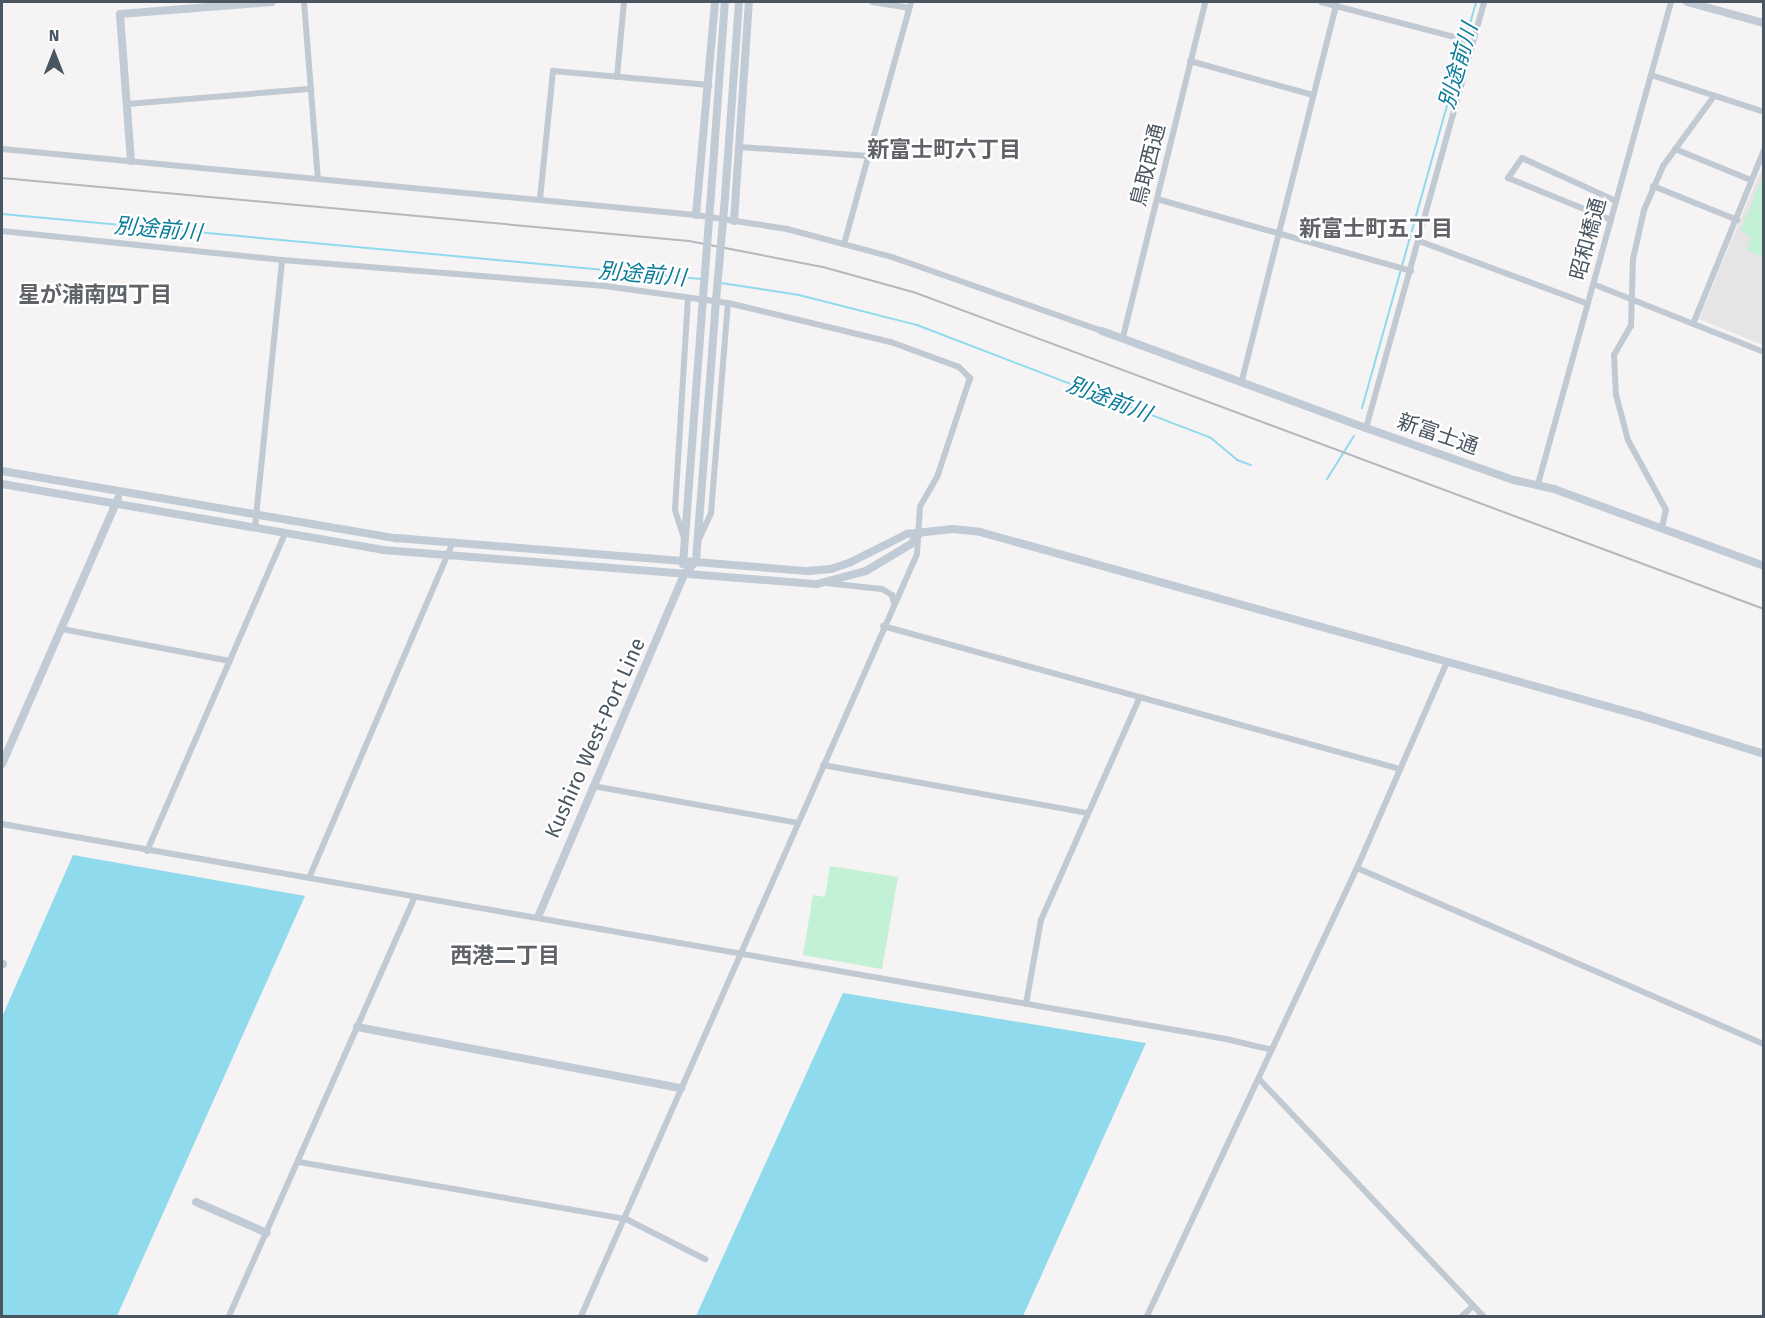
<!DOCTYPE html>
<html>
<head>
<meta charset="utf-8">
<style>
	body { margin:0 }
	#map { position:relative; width:1765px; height:1318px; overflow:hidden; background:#f5f3f3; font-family:"Fira Sans","Noto Sans JP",sans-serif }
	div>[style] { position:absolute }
	.education>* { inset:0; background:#e6e4e5 }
	.green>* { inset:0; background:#c3f1d5 }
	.water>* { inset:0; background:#90daee }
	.stream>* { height:2px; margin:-1px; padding:0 1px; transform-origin:1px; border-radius:1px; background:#90daee }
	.street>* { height:6px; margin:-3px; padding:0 3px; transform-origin:3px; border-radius:3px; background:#c1cad2 }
	.secondary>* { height:8px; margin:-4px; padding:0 4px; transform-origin:4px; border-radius:4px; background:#c1cbd6 }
	.rail>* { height:2px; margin:-1px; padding:0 1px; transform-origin:1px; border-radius:1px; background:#b5b8bd }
	.secondary-bridge>* { height:8px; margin:-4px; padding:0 4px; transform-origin:4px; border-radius:4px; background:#c1cbd6 }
	span { translate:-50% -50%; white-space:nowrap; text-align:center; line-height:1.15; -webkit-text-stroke:4.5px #fff; paint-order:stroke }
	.street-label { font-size:21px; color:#4a5661 }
	.water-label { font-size:22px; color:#0c7c9b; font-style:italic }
	.neighbourhood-label { font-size:22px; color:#5f6368; font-weight:700 }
	.frame { position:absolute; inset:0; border:3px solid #4a5661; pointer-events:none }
	.north { position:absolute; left:24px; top:24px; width:60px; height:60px; -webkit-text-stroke:4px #fff; paint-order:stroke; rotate:0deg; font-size:16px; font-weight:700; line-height:24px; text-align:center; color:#4a5661 }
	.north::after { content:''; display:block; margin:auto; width:21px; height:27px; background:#4a5661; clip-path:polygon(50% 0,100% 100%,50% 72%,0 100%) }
</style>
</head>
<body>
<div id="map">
	<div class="education">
		<div style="clip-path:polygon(1763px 165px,1763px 345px,1699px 319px)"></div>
	</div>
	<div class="green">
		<div style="clip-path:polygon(1763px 176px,1763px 257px,1747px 250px,1751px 237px,1740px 231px)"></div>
		<div style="clip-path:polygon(830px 866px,898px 877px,882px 969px,803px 955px,813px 895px,825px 897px)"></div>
	</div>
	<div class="water">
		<div style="clip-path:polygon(73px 855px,305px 896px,117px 1316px,2px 1316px,2px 1017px)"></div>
		<div style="clip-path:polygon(843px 993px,1146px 1043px,1023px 1316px,696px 1316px)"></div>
	</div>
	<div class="stream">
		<div style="left:2px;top:214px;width:702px;rotate:5.31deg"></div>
		<div style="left:721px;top:283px;width:79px;rotate:8.7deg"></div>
		<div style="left:799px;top:295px;width:122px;rotate:14.3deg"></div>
		<div style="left:917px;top:325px;width:315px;rotate:21deg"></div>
		<div style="left:1211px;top:438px;width:34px;rotate:40deg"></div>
		<div style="left:1237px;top:460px;width:15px;rotate:20deg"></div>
		<div style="left:1362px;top:408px;width:422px;rotate:-74.3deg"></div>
		<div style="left:1327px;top:479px;width:51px;rotate:-57.9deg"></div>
	</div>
	<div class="street">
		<div style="left:304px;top:2px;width:177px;rotate:85.5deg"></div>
		<div style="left:872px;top:2px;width:37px;rotate:9deg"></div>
		<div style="left:1321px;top:2px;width:157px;rotate:14.7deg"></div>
		<div style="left:1190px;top:61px;width:128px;rotate:15.5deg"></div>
		<div style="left:1651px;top:75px;width:119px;rotate:18.1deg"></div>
		<div style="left:617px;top:77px;width:75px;rotate:-84.7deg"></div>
		<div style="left:127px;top:104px;width:185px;rotate:-4.7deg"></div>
		<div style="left:739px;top:147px;width:130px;rotate:4deg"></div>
		<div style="left:2px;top:149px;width:697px;rotate:5.43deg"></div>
		<div style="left:696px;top:215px;width:92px;rotate:8.7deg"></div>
		<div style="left:787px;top:229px;width:109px;rotate:14.9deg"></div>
		<div style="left:892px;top:257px;width:223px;rotate:19.4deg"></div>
		<div style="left:1675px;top:149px;width:82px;rotate:22.2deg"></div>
		<div style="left:1653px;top:186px;width:91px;rotate:22deg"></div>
		<div style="left:540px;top:199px;width:129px;rotate:-84.2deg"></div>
		<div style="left:553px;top:71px;width:157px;rotate:5.1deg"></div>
		<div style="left:1157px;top:199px;width:264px;rotate:15.8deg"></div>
		<div style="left:1611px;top:220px;width:111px;rotate:-157.8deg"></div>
		<div style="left:1508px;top:178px;width:24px;rotate:-55deg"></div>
		<div style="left:1522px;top:158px;width:103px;rotate:24.6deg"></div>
		<div style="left:2px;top:231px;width:281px;rotate:5.9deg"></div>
		<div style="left:282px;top:260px;width:324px;rotate:4.6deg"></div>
		<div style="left:605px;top:286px;width:124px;rotate:7.9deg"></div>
		<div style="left:728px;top:303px;width:168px;rotate:13.5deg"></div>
		<div style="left:891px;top:342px;width:72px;rotate:20.2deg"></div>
		<div style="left:959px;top:367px;width:16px;rotate:45deg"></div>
		<div style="left:970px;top:378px;width:104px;rotate:108.4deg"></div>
		<div style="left:937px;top:477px;width:34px;rotate:120deg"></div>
		<div style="left:920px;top:507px;width:47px;rotate:93.7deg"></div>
		<div style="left:917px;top:554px;width:833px;rotate:113.79deg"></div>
		<div style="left:1419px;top:241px;width:180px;rotate:20.4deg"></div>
		<div style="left:844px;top:244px;width:251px;rotate:-74.5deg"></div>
		<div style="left:1593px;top:284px;width:184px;rotate:21.7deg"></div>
		<div style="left:1693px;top:324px;width:188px;rotate:-67.8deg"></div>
		<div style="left:1123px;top:337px;width:345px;rotate:-76.2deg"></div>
		<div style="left:1242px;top:380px;width:390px;rotate:-75.9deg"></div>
		<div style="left:1366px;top:428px;width:442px;rotate:-74.5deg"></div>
		<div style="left:1538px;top:484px;width:500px;rotate:-74.57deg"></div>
		<div style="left:255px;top:527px;width:268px;rotate:-84.2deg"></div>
		<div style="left:1662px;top:527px;width:17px;rotate:-77deg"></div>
		<div style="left:1666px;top:510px;width:80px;rotate:-118.5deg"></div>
		<div style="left:1628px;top:440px;width:47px;rotate:-104.9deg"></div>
		<div style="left:1616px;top:395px;width:40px;rotate:-92.9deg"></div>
		<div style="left:1614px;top:355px;width:34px;rotate:-60deg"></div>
		<div style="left:1631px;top:326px;width:67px;rotate:-88.3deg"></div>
		<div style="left:1633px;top:259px;width:50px;rotate:-77.3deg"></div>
		<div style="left:1644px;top:210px;width:48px;rotate:-66.6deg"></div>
		<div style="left:1663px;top:166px;width:87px;rotate:-53.9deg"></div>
		<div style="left:684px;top:538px;width:29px;rotate:-108deg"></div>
		<div style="left:675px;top:510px;width:213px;rotate:-86.5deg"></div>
		<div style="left:699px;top:539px;width:29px;rotate:-65deg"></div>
		<div style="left:711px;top:513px;width:211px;rotate:-85.4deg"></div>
		<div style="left:826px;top:583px;width:56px;rotate:6.1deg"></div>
		<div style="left:882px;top:589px;width:12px;rotate:31deg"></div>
		<div style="left:892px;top:595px;width:8px;rotate:76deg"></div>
		<div style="left:883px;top:626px;width:536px;rotate:15.46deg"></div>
		<div style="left:62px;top:629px;width:171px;rotate:10.8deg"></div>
		<div style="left:823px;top:765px;width:269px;rotate:10.3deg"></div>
		<div style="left:593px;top:786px;width:208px;rotate:10.2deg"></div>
		<div style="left:2px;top:824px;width:1243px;rotate:9.96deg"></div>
		<div style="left:1226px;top:1039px;width:47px;rotate:13.4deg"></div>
		<div style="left:147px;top:851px;width:347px;rotate:-66.5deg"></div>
		<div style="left:1357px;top:868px;width:443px;rotate:23.4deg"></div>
		<div style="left:309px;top:878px;width:366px;rotate:-66.8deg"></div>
		<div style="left:1026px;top:1004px;width:85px;rotate:-79.9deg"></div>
		<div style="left:1041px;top:920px;width:244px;rotate:-66.1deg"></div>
		<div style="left:1259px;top:1079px;width:326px;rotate:46.6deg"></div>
		<div style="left:299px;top:1162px;width:332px;rotate:9.9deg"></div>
		<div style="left:626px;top:1219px;width:89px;rotate:26.9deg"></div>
		<div style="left:229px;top:1316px;width:458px;rotate:-66.1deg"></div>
		<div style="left:1147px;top:1316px;width:495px;rotate:-64.9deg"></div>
		<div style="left:1357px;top:868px;width:225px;rotate:-66.4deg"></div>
		<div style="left:1462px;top:1316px;width:15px;rotate:-42deg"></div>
	</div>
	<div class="secondary">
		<div style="left:1687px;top:2px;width:80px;rotate:15.3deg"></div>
		<div style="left:131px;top:161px;width:147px;rotate:-94.3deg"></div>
		<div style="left:120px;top:14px;width:152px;rotate:-4.5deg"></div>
		<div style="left:711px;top:195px;width:194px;rotate:-85.9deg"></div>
		<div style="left:725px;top:197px;width:196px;rotate:-85.9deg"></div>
		<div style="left:696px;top:215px;width:214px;rotate:-84.9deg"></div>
		<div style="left:734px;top:221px;width:220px;rotate:-86.1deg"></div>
		<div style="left:1102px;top:331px;width:281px;rotate:20.2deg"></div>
		<div style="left:1366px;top:428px;width:157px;rotate:19.4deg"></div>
		<div style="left:1514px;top:480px;width:41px;rotate:12.7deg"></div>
		<div style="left:1554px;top:489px;width:224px;rotate:20.1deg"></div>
		<div style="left:2px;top:471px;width:400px;rotate:9.7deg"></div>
		<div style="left:396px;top:538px;width:413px;rotate:4.6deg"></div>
		<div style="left:808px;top:571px;width:23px;rotate:-5deg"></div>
		<div style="left:831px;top:569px;width:21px;rotate:-19deg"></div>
		<div style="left:851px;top:562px;width:63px;rotate:-26.6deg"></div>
		<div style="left:907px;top:534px;width:46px;rotate:-6.2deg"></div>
		<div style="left:953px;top:529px;width:27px;rotate:6deg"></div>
		<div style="left:980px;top:532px;width:684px;rotate:15.52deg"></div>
		<div style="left:1639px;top:715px;width:131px;rotate:17.3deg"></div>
		<div style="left:2px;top:484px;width:387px;rotate:9.8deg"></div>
		<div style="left:383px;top:550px;width:435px;rotate:4.5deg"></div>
		<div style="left:817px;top:584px;width:51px;rotate:-14.9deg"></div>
		<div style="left:866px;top:571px;width:52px;rotate:-31deg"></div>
		<div style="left:911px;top:544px;width:13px;rotate:-51deg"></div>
		<div style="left:683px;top:564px;width:254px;rotate:-85.7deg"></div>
		<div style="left:2px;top:764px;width:290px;rotate:-66.4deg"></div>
		<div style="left:538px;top:917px;width:374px;rotate:-66.9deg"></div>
		<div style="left:685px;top:573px;width:16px;rotate:-47deg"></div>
		<div style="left:696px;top:561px;width:250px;rotate:-85.6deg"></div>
		<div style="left:2px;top:964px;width:1px"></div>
		<div style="left:357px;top:1027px;width:330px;rotate:10.7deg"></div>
		<div style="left:196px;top:1202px;width:77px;rotate:23.6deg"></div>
	</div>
	<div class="rail">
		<div style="left:2px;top:178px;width:690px;rotate:5.24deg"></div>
		<div style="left:689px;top:241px;width:136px;rotate:11deg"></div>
		<div style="left:823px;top:267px;width:97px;rotate:15.6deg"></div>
		<div style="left:916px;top:293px;width:905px;rotate:20.44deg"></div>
	</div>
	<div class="secondary-bridge">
		<div style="left:702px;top:311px;width:116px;rotate:-85.6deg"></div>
		<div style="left:715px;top:312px;width:115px;rotate:-85deg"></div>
	</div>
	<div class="street-label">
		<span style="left:1148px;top:165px;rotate:-76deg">鳥取西通</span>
		<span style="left:1588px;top:239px;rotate:-75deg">昭和橋通</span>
		<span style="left:1438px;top:434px;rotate:19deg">新富士通</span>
		<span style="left:595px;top:738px;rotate:-66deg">Kushiro West-Port Line</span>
	</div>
	<div class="water-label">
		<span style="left:1458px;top:66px;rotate:-74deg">別途前川</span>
		<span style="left:158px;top:229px;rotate:5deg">別途前川</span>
		<span style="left:642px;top:274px;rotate:5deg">別途前川</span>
		<span style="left:1109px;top:399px;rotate:21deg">別途前川</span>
	</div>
	<div class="neighbourhood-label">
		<span style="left:944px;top:150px">新富士町六丁目</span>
		<span style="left:1376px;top:229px">新富士町五丁目</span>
		<span style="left:95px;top:295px">星が浦南四丁目</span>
		<span style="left:505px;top:956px">西港二丁目</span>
	</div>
	<div class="frame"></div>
	<div class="north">N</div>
</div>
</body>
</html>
